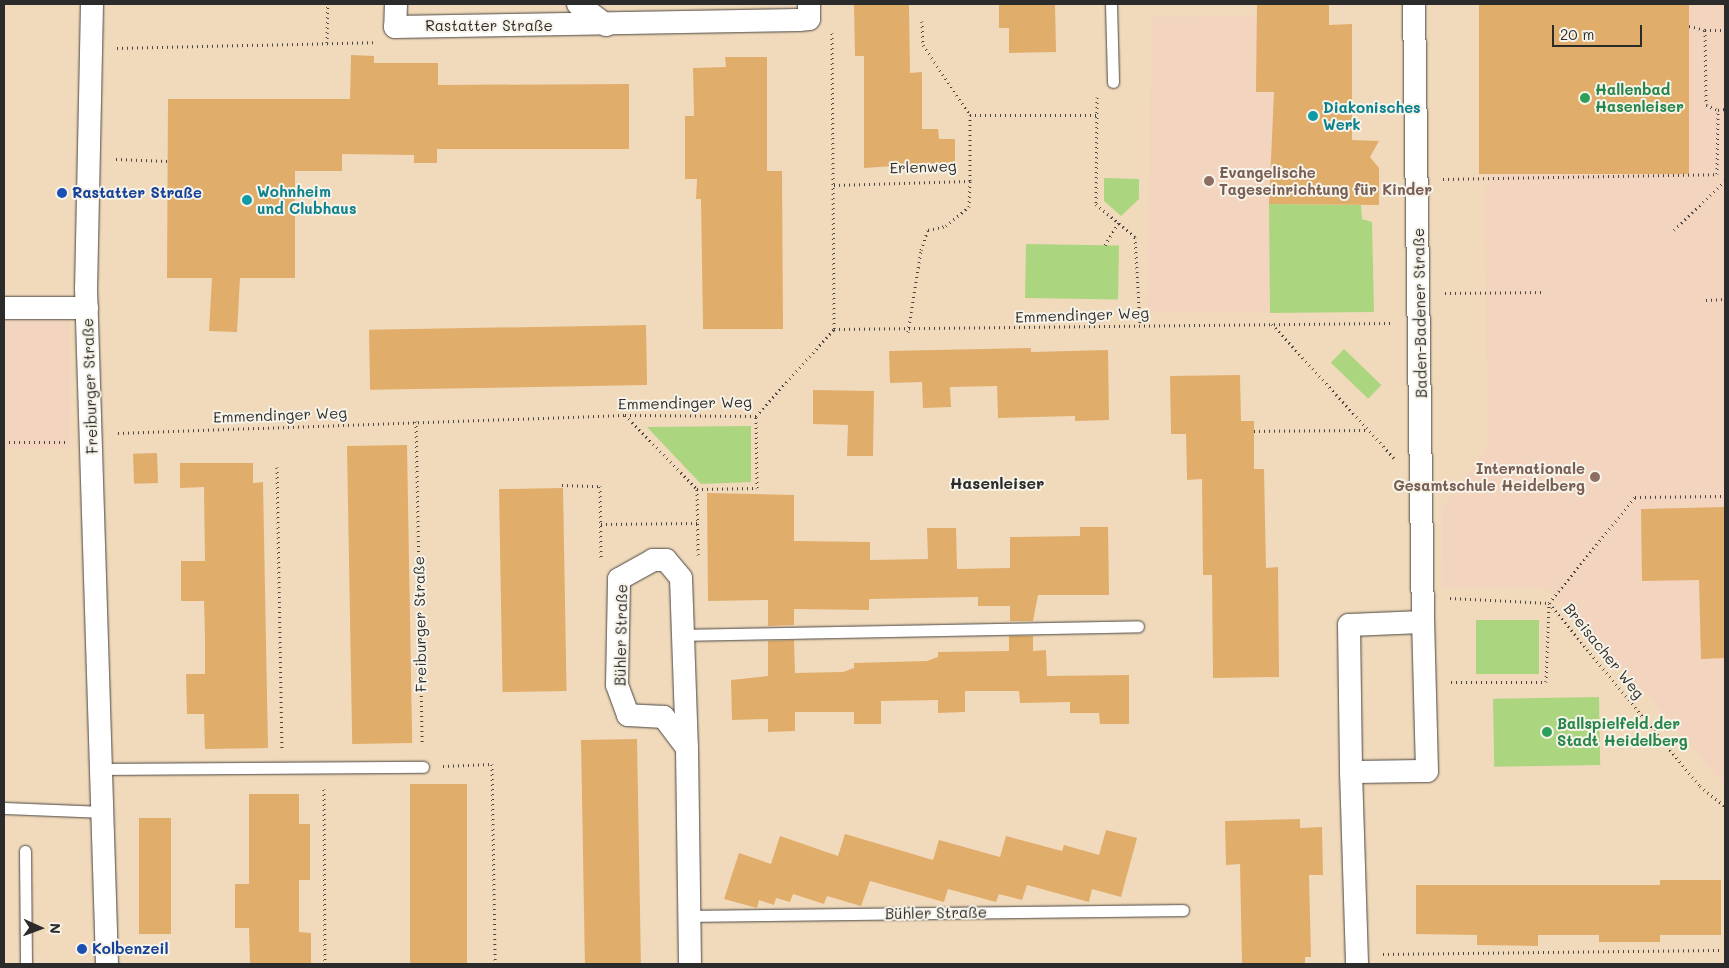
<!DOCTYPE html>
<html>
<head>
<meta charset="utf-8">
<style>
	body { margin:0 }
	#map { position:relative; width:1729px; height:968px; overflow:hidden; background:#f1dabb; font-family:Mali,sans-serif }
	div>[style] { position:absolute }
	.built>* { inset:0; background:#f3d4bf; transform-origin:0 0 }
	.green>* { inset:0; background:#acd580; transform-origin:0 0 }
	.building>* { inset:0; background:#e0ad6b; transform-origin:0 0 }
	.path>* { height:3px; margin-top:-1.5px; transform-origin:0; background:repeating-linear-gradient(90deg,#494541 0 1px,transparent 0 5px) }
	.roads { filter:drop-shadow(0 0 1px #494541) drop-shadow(0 0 1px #494541) }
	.service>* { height:11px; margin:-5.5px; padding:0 5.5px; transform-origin:5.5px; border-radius:5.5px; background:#fff }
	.minor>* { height:22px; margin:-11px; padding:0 11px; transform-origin:11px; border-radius:11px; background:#fff }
	.dots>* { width:14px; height:14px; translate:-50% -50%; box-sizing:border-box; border:2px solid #f7f3e8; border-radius:50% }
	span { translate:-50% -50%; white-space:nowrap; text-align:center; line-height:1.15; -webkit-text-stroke:4px #f7f3e8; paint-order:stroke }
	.street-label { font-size:15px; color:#2b2b2b }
	.leisure-label { font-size:15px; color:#27864d; font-weight:700 }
	.left { translate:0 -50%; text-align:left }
	.culture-label { font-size:15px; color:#0d838f; font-weight:700 }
	.education-label { font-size:15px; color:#785e54; font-weight:700 }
	.right { translate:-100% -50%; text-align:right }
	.transit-label { font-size:15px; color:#164399; font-weight:700 }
	.neighbourhood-label { font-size:16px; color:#2b2b2b; font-weight:700 }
	.frame { position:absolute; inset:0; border:5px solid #2b2b2b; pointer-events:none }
	.north { position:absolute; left:15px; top:903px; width:50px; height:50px; -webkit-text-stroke:4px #f7f3e8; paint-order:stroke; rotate:92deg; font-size:14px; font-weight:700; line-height:20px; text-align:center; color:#2b2b2b }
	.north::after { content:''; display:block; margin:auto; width:18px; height:22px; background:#2b2b2b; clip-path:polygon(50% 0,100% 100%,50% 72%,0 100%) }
	.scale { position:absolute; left:1552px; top:25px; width:90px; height:22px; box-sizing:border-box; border:2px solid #2b2b2b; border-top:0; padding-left:6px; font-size:15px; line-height:18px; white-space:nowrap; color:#2b2b2b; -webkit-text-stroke:4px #f7f3e8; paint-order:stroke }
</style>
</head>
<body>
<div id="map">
	<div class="built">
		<div style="clip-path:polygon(1479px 4px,1725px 4px,1725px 785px,1582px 620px,1543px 588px,1443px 587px,1442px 508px,1488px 446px,1484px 187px,1489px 187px,1490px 174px,1480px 174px)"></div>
		<div style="clip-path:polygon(1262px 16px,1256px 92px,1274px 92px,1270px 313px,1147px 313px,1152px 17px)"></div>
		<div style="left:70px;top:315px;width:133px;height:66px;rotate:90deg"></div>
	</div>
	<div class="green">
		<div style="clip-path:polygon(1104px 178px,1139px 179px,1139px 199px,1121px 216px,1104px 201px)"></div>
		<div style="clip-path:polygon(1269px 204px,1361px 205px,1362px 219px,1372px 222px,1374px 312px,1270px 313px)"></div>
		<div style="left:1026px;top:244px;width:93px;height:54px;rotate:1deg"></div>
		<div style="left:1344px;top:349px;width:52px;height:19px;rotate:44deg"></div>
		<div style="clip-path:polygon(751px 426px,751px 482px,701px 484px,647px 427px)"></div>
		<div style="left:1476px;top:620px;width:63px;height:54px"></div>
		<div style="left:1599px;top:697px;width:68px;height:106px;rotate:89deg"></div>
	</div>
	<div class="building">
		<div style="clip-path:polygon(909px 4px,910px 73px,922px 72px,922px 129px,938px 129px,939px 139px,955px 139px,955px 162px,864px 168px,864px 56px,855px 56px,854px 5px)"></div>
		<div style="clip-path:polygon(999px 4px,1055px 4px,1056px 52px,1009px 53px,1009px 28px,999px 28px)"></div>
		<div style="clip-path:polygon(1257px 4px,1329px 4px,1329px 25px,1352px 24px,1352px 140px,1379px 141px,1370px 157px,1379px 168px,1379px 205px,1269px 204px,1274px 92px,1256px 92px)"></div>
		<div style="left:1479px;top:4px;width:210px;height:170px"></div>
		<div style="clip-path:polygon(351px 55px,374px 56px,374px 63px,438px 63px,438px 85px,629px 84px,629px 149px,437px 149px,437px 163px,414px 163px,414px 155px,342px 154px,342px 171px,295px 171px,295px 278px,240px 278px,237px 332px,209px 331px,212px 278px,167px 278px,168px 99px,350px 99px)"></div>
		<div style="clip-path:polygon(725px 57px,767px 57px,767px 171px,782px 171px,783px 329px,703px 329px,701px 199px,696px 199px,697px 179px,685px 179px,685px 116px,694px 116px,693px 68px,726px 67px)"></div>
		<div style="left:646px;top:325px;width:60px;height:277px;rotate:89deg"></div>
		<div style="clip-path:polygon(1031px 348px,1031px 352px,1108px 350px,1109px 420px,1075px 421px,1075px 416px,998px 418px,997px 386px,950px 387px,951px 407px,923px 408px,922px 382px,890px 383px,889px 351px)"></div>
		<div style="clip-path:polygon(1240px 375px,1241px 421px,1254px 421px,1254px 469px,1264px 469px,1266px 568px,1278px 567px,1279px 677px,1213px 678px,1212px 575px,1203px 575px,1202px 479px,1187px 480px,1186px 434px,1171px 434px,1170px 376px)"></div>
		<div style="clip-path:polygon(813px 390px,874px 391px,873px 456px,847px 456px,848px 425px,813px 424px)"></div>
		<div style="left:407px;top:445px;width:298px;height:60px;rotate:89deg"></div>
		<div style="left:157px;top:453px;width:30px;height:24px;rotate:88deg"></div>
		<div style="clip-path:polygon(180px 463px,253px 463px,253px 483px,263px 482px,268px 748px,205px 749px,204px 714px,187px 714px,186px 674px,205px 674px,205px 637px,204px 601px,181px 601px,181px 561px,205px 561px,204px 487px,180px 488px)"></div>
		<div style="left:563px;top:488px;width:203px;height:64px;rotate:89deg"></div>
		<div style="clip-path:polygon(707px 493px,794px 495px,794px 541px,870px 542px,870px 560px,928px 559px,927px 528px,956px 528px,957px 569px,1010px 568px,1010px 537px,1080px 536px,1080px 527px,1108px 527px,1109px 595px,1038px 595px,1033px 621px,1010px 621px,1010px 606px,978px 606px,978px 597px,869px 599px,869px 610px,794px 609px,794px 625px,768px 626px,768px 600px,708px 601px)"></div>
		<div style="clip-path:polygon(1725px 507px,1725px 658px,1701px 659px,1699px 580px,1642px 581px,1641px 509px)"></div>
		<div style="clip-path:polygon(1009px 636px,1033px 636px,1033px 651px,1046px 650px,1047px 676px,1129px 675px,1129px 724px,1100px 724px,1099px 713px,1070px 713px,1070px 702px,1020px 703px,1019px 691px,965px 691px,965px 712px,938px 713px,938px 700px,881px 701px,881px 724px,854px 724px,854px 712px,795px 712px,795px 731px,768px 732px,768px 719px,732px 720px,731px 680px,768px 676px,768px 641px,794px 640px,795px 673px,843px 672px,854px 668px,854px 663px,927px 661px,938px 657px,938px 652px,1009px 651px)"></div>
		<div style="left:637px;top:739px;width:225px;height:56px;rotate:89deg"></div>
		<div style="left:410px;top:784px;width:57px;height:180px"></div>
		<div style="clip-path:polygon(249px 794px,299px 794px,299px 824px,310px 824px,310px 880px,299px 880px,299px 932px,311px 933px,311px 964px,250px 964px,249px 928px,235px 928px,235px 884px,249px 884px)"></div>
		<div style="left:139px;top:818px;width:32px;height:116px"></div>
		<div style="clip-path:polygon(1300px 819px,1300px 828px,1322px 827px,1323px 875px,1309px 875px,1311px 957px,1305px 957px,1305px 964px,1242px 964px,1240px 864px,1226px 865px,1225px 821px)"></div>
		<div style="clip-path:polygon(1106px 830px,1137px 838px,1121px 897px,1092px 889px,1089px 902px,1027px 885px,1022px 900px,999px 894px,996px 902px,948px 889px,944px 902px,870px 881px,861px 906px,827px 896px,824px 904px,793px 894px,790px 902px,776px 898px,774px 905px,759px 900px,757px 908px,724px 899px,739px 853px,771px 864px,780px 836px,838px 856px,845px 834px,933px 860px,939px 840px,1000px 857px,1006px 836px,1062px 851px,1064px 845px,1099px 855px)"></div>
		<div style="clip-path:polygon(1660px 880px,1721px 880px,1721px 935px,1660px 935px,1660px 942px,1599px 942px,1599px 935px,1538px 935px,1538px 946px,1477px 945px,1477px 935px,1416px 934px,1416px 885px,1660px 885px)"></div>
	</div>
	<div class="path">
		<div style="left:922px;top:21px;width:24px;rotate:88deg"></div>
		<div style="left:923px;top:45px;width:84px;rotate:56.1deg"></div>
		<div style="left:1689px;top:26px;width:16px;rotate:14deg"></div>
		<div style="left:1705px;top:30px;width:75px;rotate:89.2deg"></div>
		<div style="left:1706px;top:105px;width:13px;rotate:23deg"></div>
		<div style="left:1705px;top:30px;width:20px"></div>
		<div style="left:832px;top:33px;width:296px;rotate:89.6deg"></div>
		<div style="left:327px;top:43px;width:39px;rotate:-89deg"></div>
		<div style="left:117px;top:48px;width:256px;rotate:-1.3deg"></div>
		<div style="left:1097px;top:97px;width:107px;rotate:90.5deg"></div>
		<div style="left:1096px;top:204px;width:51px;rotate:40.2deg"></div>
		<div style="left:1135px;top:237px;width:87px;rotate:86.7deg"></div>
		<div style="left:116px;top:159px;width:52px;rotate:2.2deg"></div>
		<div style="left:1443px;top:179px;width:274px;rotate:-1deg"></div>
		<div style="left:1717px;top:174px;width:64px;rotate:-89.1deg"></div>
		<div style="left:1718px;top:110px;width:7px;rotate:-8deg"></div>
		<div style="left:834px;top:185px;width:136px;rotate:-1.7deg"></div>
		<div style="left:970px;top:181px;width:66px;rotate:-90deg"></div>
		<div style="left:970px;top:115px;width:127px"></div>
		<div style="left:1674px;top:230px;width:71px;rotate:-43.9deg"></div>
		<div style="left:1105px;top:245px;width:26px;rotate:-59deg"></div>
		<div style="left:1445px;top:293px;width:100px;rotate:-0.6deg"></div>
		<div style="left:1706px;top:300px;width:19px;rotate:-3deg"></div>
		<div style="left:1272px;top:324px;width:181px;rotate:47.7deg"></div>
		<div style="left:908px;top:332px;width:83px;rotate:-81deg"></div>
		<div style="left:921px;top:250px;width:21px;rotate:-71deg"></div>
		<div style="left:928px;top:230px;width:18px;rotate:-13deg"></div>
		<div style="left:946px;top:226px;width:30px;rotate:-40deg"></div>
		<div style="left:969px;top:207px;width:26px;rotate:-88deg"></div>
		<div style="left:625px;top:415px;width:103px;rotate:45.8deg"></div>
		<div style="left:697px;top:489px;width:66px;rotate:89.1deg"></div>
		<div style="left:416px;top:421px;width:324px;rotate:88.9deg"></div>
		<div style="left:1254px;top:431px;width:114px;rotate:-0.5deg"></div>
		<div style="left:118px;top:433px;width:507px;rotate:-2.03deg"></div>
		<div style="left:625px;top:415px;width:131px;rotate:0.4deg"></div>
		<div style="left:756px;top:416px;width:117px;rotate:-48.1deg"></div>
		<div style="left:834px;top:329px;width:558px;rotate:-0.62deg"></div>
		<div style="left:4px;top:442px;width:61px"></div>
		<div style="left:277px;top:467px;width:281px;rotate:89deg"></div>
		<div style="left:562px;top:485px;width:38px;rotate:2deg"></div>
		<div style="left:600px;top:486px;width:73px;rotate:89.2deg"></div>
		<div style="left:697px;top:489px;width:60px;rotate:-1deg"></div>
		<div style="left:757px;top:488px;width:72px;rotate:-90.8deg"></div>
		<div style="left:601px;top:524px;width:97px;rotate:-0.6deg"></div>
		<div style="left:1450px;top:598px;width:99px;rotate:2.9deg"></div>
		<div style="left:1549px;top:603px;width:237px;rotate:50.5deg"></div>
		<div style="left:1700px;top:786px;width:32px;rotate:39deg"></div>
		<div style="left:1451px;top:682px;width:95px"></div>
		<div style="left:1546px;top:682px;width:79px;rotate:-87.8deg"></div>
		<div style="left:1549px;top:603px;width:136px;rotate:-50.9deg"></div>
		<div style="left:1635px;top:497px;width:90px;rotate:-0.6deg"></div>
		<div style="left:443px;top:766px;width:49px;rotate:-2.3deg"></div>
		<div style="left:492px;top:764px;width:200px;rotate:89.1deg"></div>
		<div style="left:324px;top:789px;width:175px;rotate:89.7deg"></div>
		<div style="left:1383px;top:954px;width:336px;rotate:-0.7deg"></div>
	</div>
	<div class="roads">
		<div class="service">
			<div style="left:1111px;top:4px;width:78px;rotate:88.5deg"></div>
			<div style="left:683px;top:635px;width:455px;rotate:-1.1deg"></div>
			<div style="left:104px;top:769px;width:319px;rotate:-0.4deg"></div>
			<div style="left:4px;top:808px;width:101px;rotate:2.3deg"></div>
			<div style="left:25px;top:851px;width:113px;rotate:89.5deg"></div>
			<div style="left:689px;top:916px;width:494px;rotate:-0.7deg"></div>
		</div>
		<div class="minor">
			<div style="left:92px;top:4px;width:284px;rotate:91.2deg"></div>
			<div style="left:86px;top:288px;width:676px;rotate:88.22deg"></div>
			<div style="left:396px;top:4px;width:23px;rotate:92deg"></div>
			<div style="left:395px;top:27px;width:404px;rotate:-1deg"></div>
			<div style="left:799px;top:20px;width:10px;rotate:-6deg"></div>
			<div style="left:809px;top:19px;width:15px;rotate:-90deg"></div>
			<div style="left:578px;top:4px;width:35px;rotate:37deg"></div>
			<div style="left:1414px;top:4px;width:618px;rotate:89.17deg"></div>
			<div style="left:4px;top:308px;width:83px"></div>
			<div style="left:687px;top:748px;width:39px;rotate:-127deg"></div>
			<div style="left:664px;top:717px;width:36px;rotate:-177deg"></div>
			<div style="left:628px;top:715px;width:32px;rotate:-110deg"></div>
			<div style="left:617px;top:685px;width:106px;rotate:-88.9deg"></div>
			<div style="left:619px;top:579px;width:39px;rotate:-29deg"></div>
			<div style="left:653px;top:560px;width:13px"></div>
			<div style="left:666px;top:560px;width:23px;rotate:50deg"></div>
			<div style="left:681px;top:578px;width:170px;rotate:88deg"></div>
			<div style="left:687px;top:748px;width:216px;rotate:89.2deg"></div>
			<div style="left:1351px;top:772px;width:76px;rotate:-0.8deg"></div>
			<div style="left:1427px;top:771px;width:149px;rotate:-91.5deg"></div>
			<div style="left:1423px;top:622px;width:74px;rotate:177.7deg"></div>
			<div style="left:1349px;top:625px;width:147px;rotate:89.2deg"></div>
			<div style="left:1351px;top:772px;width:192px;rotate:88.2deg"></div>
		</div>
	</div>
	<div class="dots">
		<div style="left:1585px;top:98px;background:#2e9e5b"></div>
		<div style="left:1313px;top:116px;background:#0f9aa8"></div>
		<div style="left:1209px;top:181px;background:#8d6e63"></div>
		<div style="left:62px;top:193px;background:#1a4fb4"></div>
		<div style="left:247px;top:200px;background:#0f9aa8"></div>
		<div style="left:1595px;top:477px;background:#8d6e63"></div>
		<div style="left:1547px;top:732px;background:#2e9e5b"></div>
		<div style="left:82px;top:949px;background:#1a4fb4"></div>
	</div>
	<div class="street-label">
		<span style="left:489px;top:26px">Rastatter Straße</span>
		<span style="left:923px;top:167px;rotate:-2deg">Erlenweg</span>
		<span style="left:1420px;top:313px;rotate:-91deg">Baden-Badener Straße</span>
		<span style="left:1082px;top:315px;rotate:-2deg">Emmendinger Weg</span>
		<span style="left:90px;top:386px;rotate:-92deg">Freiburger Straße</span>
		<span style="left:685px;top:403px;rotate:-1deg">Emmendinger Weg</span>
		<span style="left:280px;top:415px;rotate:-2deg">Emmendinger Weg</span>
		<span style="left:420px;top:624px;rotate:-91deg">Freiburger Straße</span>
		<span style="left:621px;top:635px;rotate:-89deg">Bühler Straße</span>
		<span style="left:1604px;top:651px;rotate:51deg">Breisacher Weg</span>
		<span style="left:936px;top:913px;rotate:-1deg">Bühler Straße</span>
	</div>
	<div class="leisure-label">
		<span class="left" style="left:1595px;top:98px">Hallenbad<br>Hasenleiser</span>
		<span class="left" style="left:1557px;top:732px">Ballspielfeld der<br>Stadt Heidelberg</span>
	</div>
	<div class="culture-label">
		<span class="left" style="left:1323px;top:116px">Diakonisches<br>Werk</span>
		<span class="left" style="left:257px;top:200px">Wohnheim<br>und Clubhaus</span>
	</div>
	<div class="education-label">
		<span class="left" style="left:1219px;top:181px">Evangelische<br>Tageseinrichtung für Kinder</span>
		<span class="right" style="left:1585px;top:477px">Internationale<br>Gesamtschule Heidelberg</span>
	</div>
	<div class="transit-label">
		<span class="left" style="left:72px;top:193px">Rastatter Straße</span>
		<span class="left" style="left:92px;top:949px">Kolbenzeil</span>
	</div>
	<div class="neighbourhood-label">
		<span style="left:997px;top:483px">Hasenleiser</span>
	</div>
	<div class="frame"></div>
	<div class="north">N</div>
	<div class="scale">20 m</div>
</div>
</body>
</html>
